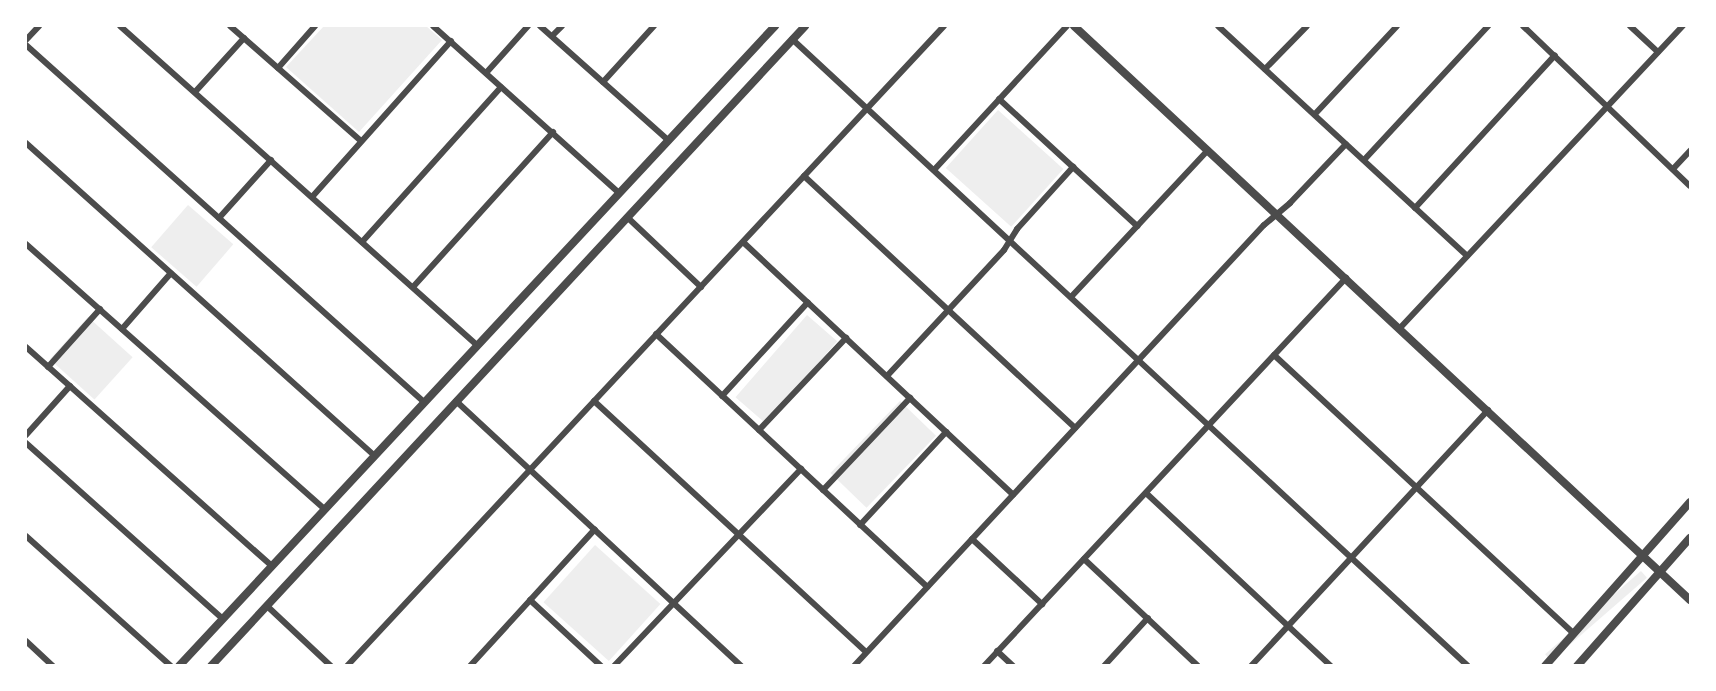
<!DOCTYPE html>
<html>
<head>
<meta charset="utf-8">
<style>
	body { margin:0 }
	#map { position:relative; width:1716px; height:691px; overflow:hidden; background:#fff; font-family:"Roboto Condensed",sans-serif }
	div>[style] { position:absolute }
	.green>* { inset:0; background:#eee; transform-origin:0 0 }
	.minor>* { height:6px; margin:-3px; padding:0 3px; transform-origin:3px; border-radius:3px; background:#4c4c4c }
	.tertiary>* { height:8px; margin:-4px; padding:0 4px; transform-origin:4px; border-radius:4px; background:#4c4c4c }
	span { translate:-50% -50%; white-space:nowrap; text-align:center; line-height:1.15; -webkit-text-stroke:4.5px #fff; paint-order:stroke }
	.frame { position:absolute; inset:0; border:27px solid #fff; pointer-events:none }
</style>
</head>
<body>
<div id="map">
	<div class="green">
		<div style="clip-path:polygon(324px 26px,426px 26px,442px 40px,359px 132px,286px 67px)"></div>
		<div style="left:998px;top:110px;width:88px;height:78px;rotate:42deg"></div>
		<div style="left:188px;top:205px;width:60px;height:56px;rotate:41deg"></div>
		<div style="left:807px;top:315px;width:40px;height:109px;rotate:41deg"></div>
		<div style="left:88px;top:317px;width:60px;height:57px;rotate:42deg"></div>
		<div style="left:900px;top:401px;width:50px;height:100px;rotate:44deg"></div>
		<div style="left:595px;top:545px;width:88px;height:77px;rotate:42deg"></div>
		<div style="left:1641px;top:571px;width:9px;height:127px;rotate:49deg"></div>
	</div>
	<div class="minor">
		<div style="left:120px;top:26px;width:479px;rotate:41.8deg"></div>
		<div style="left:230px;top:26px;width:174px;rotate:41.3deg"></div>
		<div style="left:433px;top:26px;width:250px;rotate:41.9deg"></div>
		<div style="left:540px;top:26px;width:171px;rotate:41.7deg"></div>
		<div style="left:1218px;top:26px;width:339px;rotate:42.7deg"></div>
		<div style="left:1523px;top:26px;width:231px;rotate:43.8deg"></div>
		<div style="left:1630px;top:26px;width:38px;rotate:43deg"></div>
		<div style="left:552px;top:36px;width:14px;rotate:-45deg"></div>
		<div style="left:792px;top:39px;width:922px;rotate:42.85deg"></div>
		<div style="left:26px;top:40px;width:19px;rotate:-47deg"></div>
		<div style="left:26px;top:45px;width:535px;rotate:41.89deg"></div>
		<div style="left:278px;top:68px;width:56px;rotate:-48.6deg"></div>
		<div style="left:1265px;top:69px;width:60px;rotate:-45.7deg"></div>
		<div style="left:486px;top:73px;width:63px;rotate:-48.2deg"></div>
		<div style="left:603px;top:82px;width:76px;rotate:-47.7deg"></div>
		<div style="left:195px;top:92px;width:73px;rotate:-47.8deg"></div>
		<div style="left:999px;top:99px;width:188px;rotate:42.6deg"></div>
		<div style="left:1315px;top:114px;width:120px;rotate:-47deg"></div>
		<div style="left:26px;top:143px;width:467px;rotate:41.9deg"></div>
		<div style="left:1364px;top:160px;width:183px;rotate:-47.2deg"></div>
		<div style="left:1673px;top:169px;width:25px;rotate:-47deg"></div>
		<div style="left:934px;top:170px;width:196px;rotate:-47.3deg"></div>
		<div style="left:804px;top:176px;width:370px;rotate:42.9deg"></div>
		<div style="left:312px;top:197px;width:209px;rotate:-48.3deg"></div>
		<div style="left:1415px;top:208px;width:207px;rotate:-47.5deg"></div>
		<div style="left:627px;top:217px;width:102px;rotate:43.4deg"></div>
		<div style="left:219px;top:218px;width:78px;rotate:-48.1deg"></div>
		<div style="left:362px;top:242px;width:208px;rotate:-48.1deg"></div>
		<div style="left:743px;top:242px;width:370px;rotate:43.1deg"></div>
		<div style="left:26px;top:244px;width:399px;rotate:41.6deg"></div>
		<div style="left:413px;top:287px;width:209px;rotate:-47.9deg"></div>
		<div style="left:1071px;top:297px;width:201px;rotate:-47deg"></div>
		<div style="left:1400px;top:328px;width:414px;rotate:-46.9deg"></div>
		<div style="left:122px;top:329px;width:74px;rotate:-48.8deg"></div>
		<div style="left:656px;top:334px;width:371px;rotate:43deg"></div>
		<div style="left:26px;top:347px;width:329px;rotate:41.7deg"></div>
		<div style="left:1274px;top:355px;width:408px;rotate:42.9deg"></div>
		<div style="left:48px;top:367px;width:78px;rotate:-48.1deg"></div>
		<div style="left:887px;top:376px;width:172px;rotate:-47.1deg"></div>
		<div style="left:1004px;top:250px;width:25px;rotate:-58deg"></div>
		<div style="left:1017px;top:229px;width:84px;rotate:-47.9deg"></div>
		<div style="left:722px;top:396px;width:127px;rotate:-47.5deg"></div>
		<div style="left:456px;top:401px;width:389px;rotate:42.9deg"></div>
		<div style="left:594px;top:401px;width:370px;rotate:42.7deg"></div>
		<div style="left:759px;top:430px;width:127px;rotate:-46.6deg"></div>
		<div style="left:26px;top:435px;width:66px;rotate:-48.1deg"></div>
		<div style="left:26px;top:443px;width:263px;rotate:41.8deg"></div>
		<div style="left:823px;top:490px;width:127px;rotate:-46.6deg"></div>
		<div style="left:1146px;top:493px;width:253px;rotate:43.1deg"></div>
		<div style="left:860px;top:525px;width:127px;rotate:-47.2deg"></div>
		<div style="left:26px;top:536px;width:195px;rotate:41.9deg"></div>
		<div style="left:972px;top:539px;width:96px;rotate:42.9deg"></div>
		<div style="left:1084px;top:559px;width:156px;rotate:43.2deg"></div>
		<div style="left:530px;top:600px;width:97px;rotate:42.9deg"></div>
		<div style="left:267px;top:606px;width:88px;rotate:43.2deg"></div>
		<div style="left:26px;top:641px;width:37px;rotate:43deg"></div>
		<div style="left:997px;top:651px;width:22px;rotate:43deg"></div>
		<div style="left:347px;top:666px;width:875px;rotate:-46.99deg"></div>
		<div style="left:470px;top:666px;width:185px;rotate:-47.6deg"></div>
		<div style="left:614px;top:666px;width:272px;rotate:-46.5deg"></div>
		<div style="left:854px;top:666px;width:602px;rotate:-47.09deg"></div>
		<div style="left:1264px;top:225px;width:34px;rotate:-40deg"></div>
		<div style="left:1290px;top:203px;width:81px;rotate:-46.5deg"></div>
		<div style="left:984px;top:666px;width:531px;rotate:-46.99deg"></div>
		<div style="left:1104px;top:666px;width:65px;rotate:-47.5deg"></div>
		<div style="left:1251px;top:666px;width:349px;rotate:-47.2deg"></div>
	</div>
	<div class="tertiary">
		<div style="left:1074px;top:26px;width:842px;rotate:42.98deg"></div>
		<div style="left:179px;top:666px;width:875px;rotate:-47.04deg"></div>
		<div style="left:211px;top:666px;width:873px;rotate:-47.13deg"></div>
		<div style="left:1545px;top:666px;width:219px;rotate:-48.5deg"></div>
		<div style="left:1577px;top:666px;width:171px;rotate:-48.6deg"></div>
	</div>
	<div class="frame"></div>
</div>
</body>
</html>
